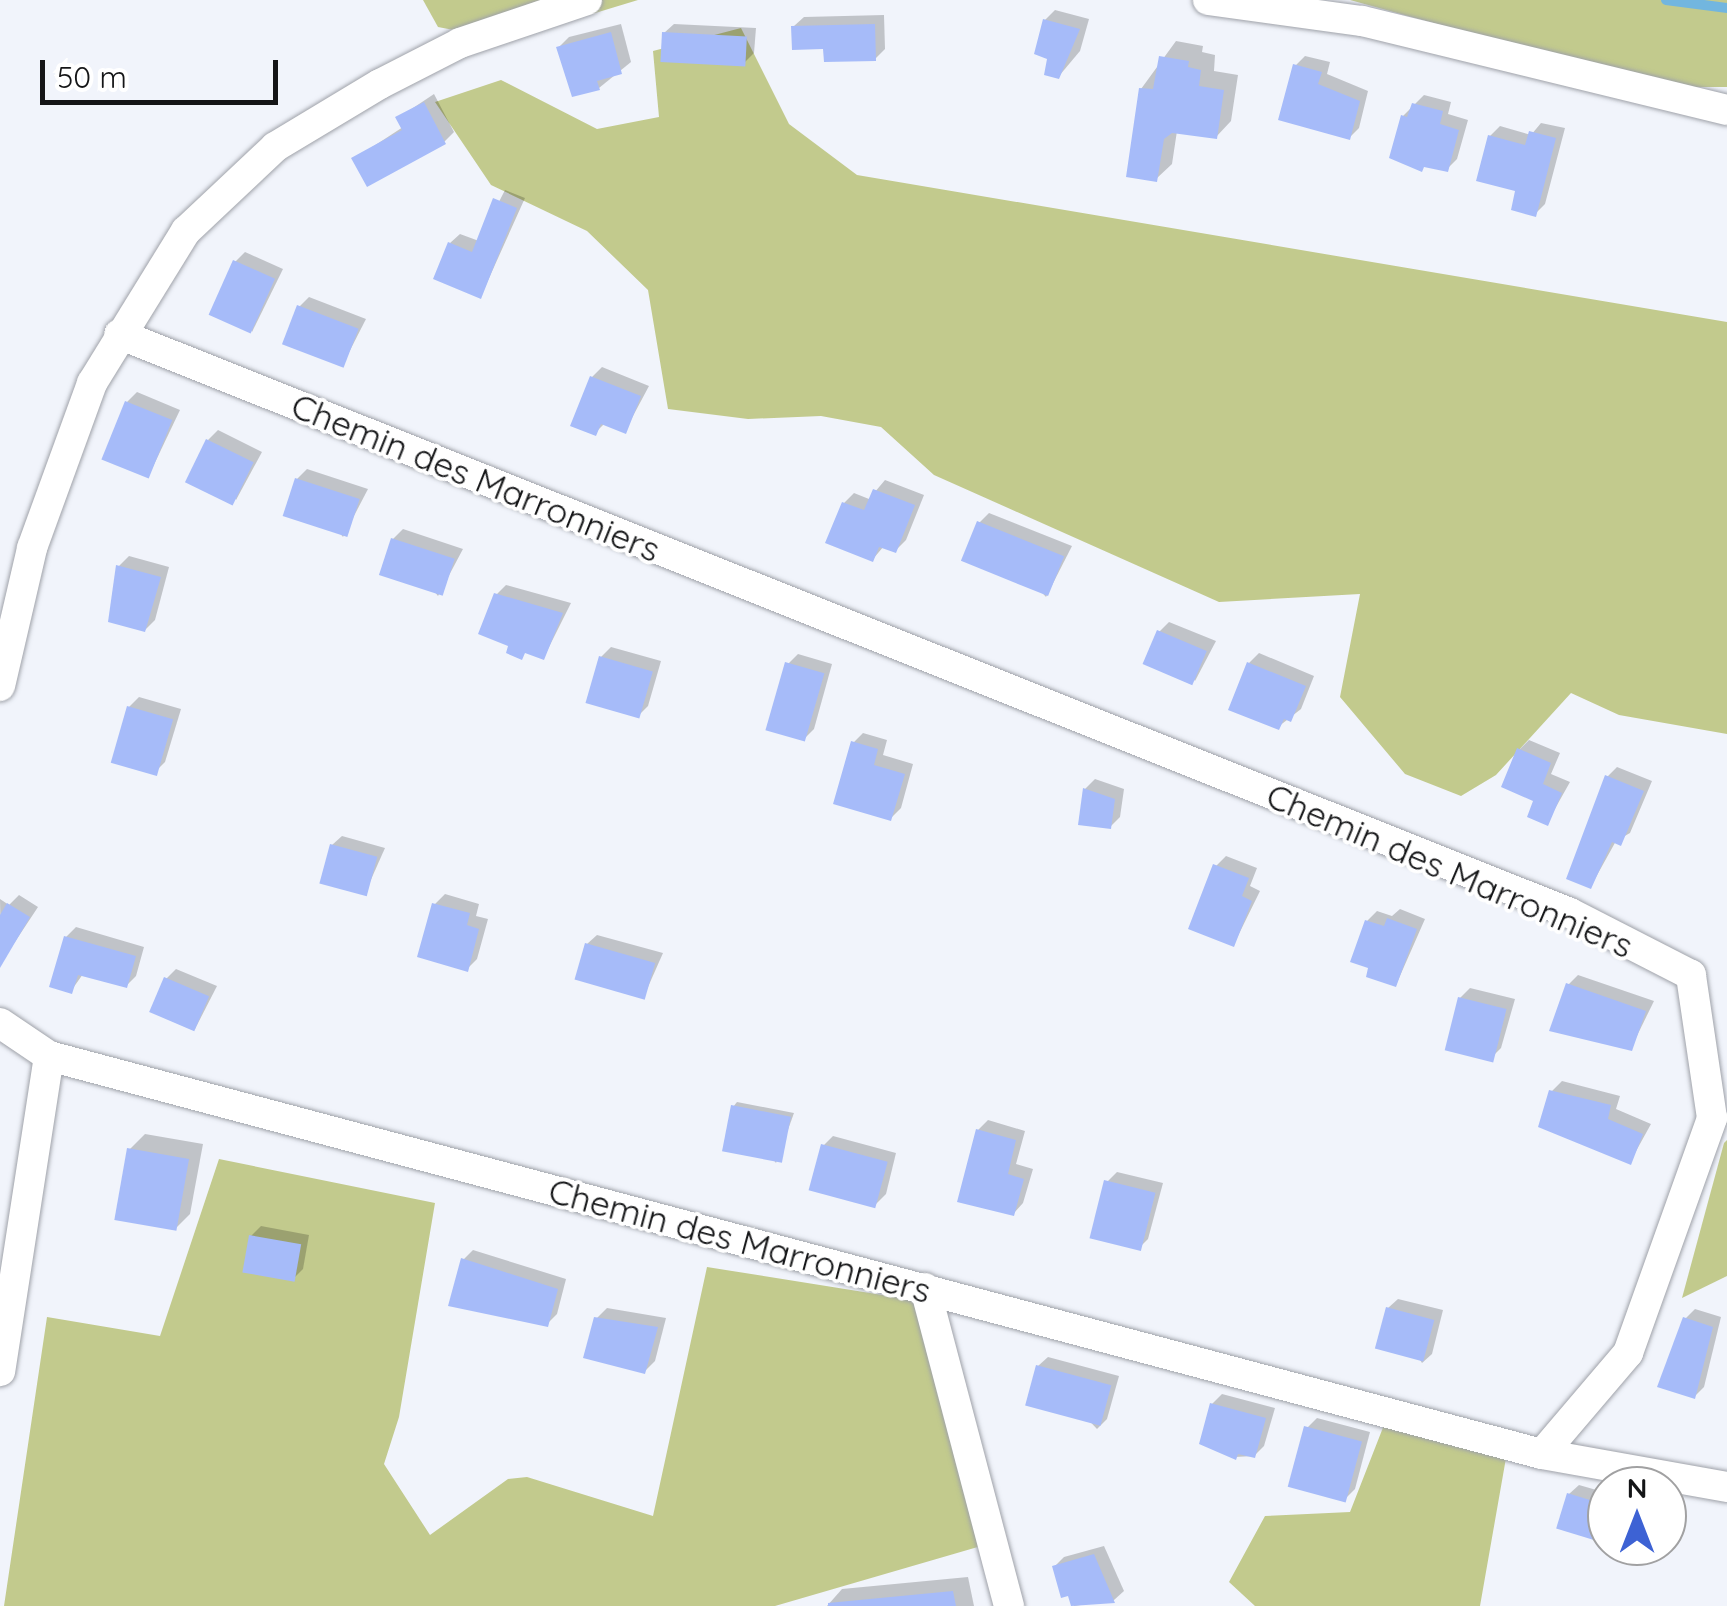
<!DOCTYPE html>
<html>
<head>
<meta charset="utf-8">
<style>
	body { margin:0 }
	#map { position:relative; width:1727px; height:1606px; overflow:hidden; background:#f1f4fb; font-family:Quicksand,sans-serif }
	div>[style] { position:absolute }
	.green>* { inset:0; background:#c2ca8d }
	.shadow>* { inset:0; background:#0003 }
	.stream>* { height:10px; margin:-5px; padding:0 5px; transform-origin:5px; border-radius:5px; background:#72b6df }
	.building>* { inset:0; background:#a6bbf9; transform-origin:0 0 }
	.roads { filter:drop-shadow(0 0 2px #9fa2a9) drop-shadow(0 0 2px #9fa2a9) }
	.minor>* { height:30px; margin:-15px; padding:0 15px; transform-origin:15px; border-radius:15px; background:#fff }
	span { translate:-50% -50%; white-space:nowrap; text-align:center; line-height:1.15; -webkit-text-stroke:8px #fff; paint-order:stroke }
	.street-label { font-size:35px; color:#141517 }
	.north { position:absolute; left:1587px; top:1466px; width:100px; height:100px; box-sizing:border-box; background:#fff; border:2px solid #a1a1a2; border-radius:50%; rotate:0deg; font-size:28px; font-weight:700; line-height:40px; text-align:center; color:#141517 }
	.north::after { content:''; display:block; margin:auto; width:35px; height:45px; background:#3d62d4; clip-path:polygon(50% 0,100% 100%,50% 72%,0 100%) }
	.scale { position:absolute; left:40px; top:60px; width:238px; height:45px; box-sizing:border-box; border:5px solid #141517; border-top:0; padding-left:12px; font-size:30px; line-height:35px; white-space:nowrap; color:#141517; -webkit-text-stroke:8px #fff; paint-order:stroke }
</style>
</head>
<body>
<div id="map">
	<div class="green">
		<div style="clip-path:polygon(423px 0,638px 0,506px 40px,438px 27px)"></div>
		<div style="clip-path:polygon(1350px 0,1727px 0,1727px 87px,1666px 87px)"></div>
		<div style="clip-path:polygon(741px 28px,789px 124px,857px 175px,1727px 322px,1727px 734px,1619px 715px,1571px 693px,1496px 775px,1461px 796px,1405px 774px,1340px 697px,1360px 594px,1219px 602px,934px 475px,881px 427px,821px 416px,748px 419px,668px 409px,648px 290px,587px 231px,491px 185px,435px 102px,501px 80px,597px 129px,659px 117px,653px 51px)"></div>
		<div style="clip-path:polygon(1727px 1140px,1727px 1276px,1682px 1298px,1724px 1143px)"></div>
		<div style="clip-path:polygon(219px 1159px,435px 1203px,399px 1417px,384px 1464px,430px 1535px,508px 1479px,527px 1477px,653px 1516px,707px 1267px,920px 1301px,988px 1544px,775px 1606px,4px 1606px,47px 1317px,160px 1336px)"></div>
		<div style="clip-path:polygon(1384px 1425px,1506px 1458px,1480px 1606px,1255px 1606px,1229px 1582px,1265px 1516px,1350px 1512px)"></div>
	</div>
	<div class="shadow">
		<div style="clip-path:polygon(1055px 10px,1089px 19px,1080px 51px,1059px 76px,1045px 20px)"></div>
		<div style="clip-path:polygon(884px 15px,885px 49px,875px 59px,825px 47px,794px 26px,804px 17px)"></div>
		<div style="clip-path:polygon(621px 24px,631px 62px,599px 88px,559px 47px,569px 37px)"></div>
		<div style="clip-path:polygon(674px 24px,756px 28px,754px 53px,744px 63px,664px 33px)"></div>
		<div style="clip-path:polygon(1176px 41px,1203px 46px,1202px 52px,1215px 55px,1214px 71px,1238px 75px,1231px 121px,1216px 137px,1177px 131px,1172px 164px,1156px 179px,1141px 89px)"></div>
		<div style="clip-path:polygon(1305px 56px,1330px 62px,1327px 74px,1368px 91px,1359px 128px,1349px 138px,1295px 66px)"></div>
		<div style="clip-path:polygon(434px 94px,454px 132px,444px 142px,354px 159px,403px 127px,398px 118px)"></div>
		<div style="clip-path:polygon(1424px 95px,1451px 102px,1448px 114px,1468px 120px,1457px 159px,1447px 169px,1403px 116px)"></div>
		<div style="clip-path:polygon(1541px 123px,1565px 128px,1545px 204px,1535px 214px,1490px 136px,1500px 126px,1531px 135px)"></div>
		<div style="clip-path:polygon(505px 190px,525px 198px,481px 296px,450px 243px,460px 234px,479px 241px)"></div>
		<div style="clip-path:polygon(245px 252px,283px 269px,252px 332px,235px 262px)"></div>
		<div style="clip-path:polygon(309px 297px,366px 319px,342px 366px,299px 307px)"></div>
		<div style="clip-path:polygon(602px 367px,649px 386px,625px 431px,605px 423px,595px 433px,592px 377px)"></div>
		<div style="clip-path:polygon(137px 392px,180px 410px,149px 475px,127px 402px)"></div>
		<div style="clip-path:polygon(218px 430px,262px 452px,236px 500px,208px 440px)"></div>
		<div style="clip-path:polygon(307px 469px,368px 489px,343px 537px,297px 479px)"></div>
		<div style="clip-path:polygon(885px 480px,924px 495px,906px 540px,896px 550px,884px 546px,873px 559px,844px 503px,854px 493px,869px 499px)"></div>
		<div style="clip-path:polygon(989px 513px,1072px 546px,1046px 597px,979px 523px)"></div>
		<div style="clip-path:polygon(403px 529px,463px 549px,438px 596px,393px 539px)"></div>
		<div style="clip-path:polygon(129px 556px,169px 567px,155px 620px,145px 630px,119px 566px)"></div>
		<div style="clip-path:polygon(506px 585px,571px 603px,544px 657px,512px 645px,496px 595px)"></div>
		<div style="clip-path:polygon(1169px 622px,1216px 641px,1195px 681px,1159px 632px)"></div>
		<div style="clip-path:polygon(611px 647px,661px 661px,648px 706px,638px 716px,601px 657px)"></div>
		<div style="clip-path:polygon(1259px 653px,1314px 676px,1301px 709px,1278px 727px,1249px 663px)"></div>
		<div style="clip-path:polygon(798px 654px,832px 664px,814px 729px,804px 739px,788px 664px)"></div>
		<div style="clip-path:polygon(139px 697px,181px 709px,165px 762px,155px 772px,129px 707px)"></div>
		<div style="clip-path:polygon(863px 733px,887px 740px,883px 755px,913px 764px,901px 808px,891px 818px,853px 743px)"></div>
		<div style="clip-path:polygon(1529px 740px,1560px 753px,1551px 774px,1570px 782px,1547px 823px,1519px 750px)"></div>
		<div style="clip-path:polygon(1617px 767px,1652px 781px,1630px 833px,1616px 841px,1591px 886px,1607px 777px)"></div>
		<div style="clip-path:polygon(1095px 779px,1124px 789px,1120px 817px,1110px 827px,1085px 789px)"></div>
		<div style="clip-path:polygon(342px 836px,385px 848px,365px 893px,332px 845px)"></div>
		<div style="clip-path:polygon(1226px 856px,1257px 868px,1250px 886px,1260px 891px,1234px 944px,1216px 866px)"></div>
		<div style="clip-path:polygon(445px 894px,479px 904px,476px 916px,488px 919px,477px 959px,467px 969px,435px 904px)"></div>
		<div style="clip-path:polygon(19px 895px,38px 907px,1px 963px,0 899px,9px 905px)"></div>
		<div style="clip-path:polygon(1400px 909px,1425px 919px,1396px 985px,1367px 921px,1377px 911px,1392px 916px)"></div>
		<div style="clip-path:polygon(76px 927px,144px 947px,136px 976px,126px 986px,83px 974px,71px 991px,66px 937px)"></div>
		<div style="clip-path:polygon(597px 935px,663px 953px,644px 996px,587px 944px)"></div>
		<div style="clip-path:polygon(176px 969px,217px 986px,195px 1029px,166px 979px)"></div>
		<div style="clip-path:polygon(1578px 975px,1654px 1001px,1631px 1048px,1568px 985px)"></div>
		<div style="clip-path:polygon(1470px 988px,1515px 999px,1501px 1048px,1491px 1058px,1460px 998px)"></div>
		<div style="clip-path:polygon(1562px 1081px,1620px 1096px,1616px 1109px,1651px 1124px,1630px 1162px,1552px 1091px)"></div>
		<div style="clip-path:polygon(737px 1102px,794px 1113px,776px 1163px,733px 1107px)"></div>
		<div style="clip-path:polygon(988px 1120px,1025px 1131px,1016px 1164px,1033px 1169px,1023px 1203px,1014px 1213px,978px 1130px)"></div>
		<div style="clip-path:polygon(145px 1134px,203px 1144px,190px 1214px,175px 1229px,130px 1149px)"></div>
		<div style="clip-path:polygon(833px 1136px,896px 1153px,886px 1194px,876px 1204px,823px 1146px)"></div>
		<div style="clip-path:polygon(1117px 1172px,1163px 1183px,1148px 1239px,1138px 1249px,1107px 1182px)"></div>
		<div style="clip-path:polygon(261px 1226px,309px 1235px,303px 1269px,293px 1279px,251px 1236px)"></div>
		<div style="clip-path:polygon(473px 1250px,566px 1279px,557px 1314px,547px 1324px,463px 1260px)"></div>
		<div style="clip-path:polygon(1398px 1299px,1443px 1310px,1432px 1354px,1422px 1363px,1388px 1308px)"></div>
		<div style="clip-path:polygon(607px 1308px,666px 1318px,655px 1361px,645px 1371px,597px 1318px)"></div>
		<div style="clip-path:polygon(1695px 1309px,1721px 1317px,1704px 1387px,1694px 1397px,1685px 1319px)"></div>
		<div style="clip-path:polygon(1048px 1357px,1119px 1376px,1107px 1419px,1097px 1429px,1038px 1366px)"></div>
		<div style="clip-path:polygon(1222px 1394px,1275px 1408px,1264px 1446px,1254px 1456px,1235px 1457px,1212px 1404px)"></div>
		<div style="clip-path:polygon(1317px 1418px,1370px 1432px,1355px 1489px,1345px 1499px,1307px 1428px)"></div>
		<div style="clip-path:polygon(1579px 1485px,1607px 1493px,1607px 1529px,1598px 1538px,1569px 1494px)"></div>
		<div style="clip-path:polygon(1104px 1546px,1124px 1591px,1114px 1600px,1074px 1606px,1054px 1567px,1064px 1557px)"></div>
		<div style="clip-path:polygon(968px 1577px,974px 1606px,827px 1606px,842px 1589px)"></div>
	</div>
	<div class="stream">
		<div style="left:1666px;top:0;width:62px;rotate:7.5deg"></div>
	</div>
	<div class="building">
		<div style="clip-path:polygon(1043px 19px,1080px 29px,1059px 79px,1044px 75px,1047px 59px,1034px 54px)"></div>
		<div style="clip-path:polygon(875px 24px,876px 61px,824px 62px,823px 49px,792px 50px,791px 26px)"></div>
		<div style="clip-path:polygon(611px 32px,622px 74px,597px 81px,600px 90px,572px 97px,556px 47px)"></div>
		<div style="left:662px;top:32px;width:85px;height:30px;rotate:3deg"></div>
		<div style="clip-path:polygon(1159px 56px,1189px 61px,1188px 67px,1201px 70px,1199px 86px,1224px 90px,1217px 139px,1172px 133px,1164px 139px,1157px 182px,1126px 177px,1139px 88px,1153px 89px)"></div>
		<div style="clip-path:polygon(1293px 64px,1322px 72px,1318px 84px,1360px 101px,1350px 140px,1278px 120px)"></div>
		<div style="clip-path:polygon(424px 102px,446px 144px,367px 187px,351px 158px,402px 130px,395px 117px)"></div>
		<div style="clip-path:polygon(1412px 103px,1443px 111px,1440px 124px,1459px 130px,1448px 172px,1424px 167px,1422px 172px,1389px 158px,1401px 115px,1407px 117px)"></div>
		<div style="clip-path:polygon(1529px 131px,1556px 138px,1536px 217px,1511px 210px,1515px 191px,1476px 181px,1488px 135px,1525px 145px)"></div>
		<div style="clip-path:polygon(493px 198px,517px 208px,481px 299px,433px 279px,448px 242px,472px 252px)"></div>
		<div style="left:233px;top:260px;width:46px;height:60px;rotate:24deg"></div>
		<div style="left:297px;top:305px;width:66px;height:42px;rotate:21deg"></div>
		<div style="clip-path:polygon(590px 376px,641px 396px,626px 434px,601px 424px,596px 436px,570px 426px)"></div>
		<div style="left:125px;top:401px;width:51px;height:63px;rotate:22deg"></div>
		<div style="left:206px;top:439px;width:53px;height:48px;rotate:26deg"></div>
		<div style="left:295px;top:478px;width:68px;height:40px;rotate:18deg"></div>
		<div style="clip-path:polygon(873px 489px,915px 505px,896px 553px,879px 547px,873px 562px,825px 543px,842px 502px,864px 510px)"></div>
		<div style="left:977px;top:521px;width:94px;height:43px;rotate:22deg"></div>
		<div style="left:391px;top:538px;width:67px;height:39px;rotate:18deg"></div>
		<div style="clip-path:polygon(116px 565px,161px 577px,145px 632px,108px 622px)"></div>
		<div style="clip-path:polygon(494px 593px,563px 613px,544px 660px,525px 653px,522px 660px,506px 653px,508px 646px,478px 634px)"></div>
		<div style="left:1157px;top:630px;width:54px;height:37px;rotate:23deg"></div>
		<div style="left:599px;top:656px;width:56px;height:49px;rotate:16deg"></div>
		<div style="left:785px;top:662px;width:41px;height:71px;rotate:16deg"></div>
		<div style="clip-path:polygon(1247px 662px,1306px 686px,1291px 722px,1284px 719px,1279px 730px,1228px 710px)"></div>
		<div style="left:127px;top:706px;width:48px;height:59px;rotate:16deg"></div>
		<div style="clip-path:polygon(851px 741px,878px 749px,874px 765px,905px 774px,891px 821px,833px 804px)"></div>
		<div style="clip-path:polygon(1517px 748px,1551px 763px,1543px 784px,1562px 793px,1548px 826px,1527px 817px,1533px 801px,1501px 787px)"></div>
		<div style="clip-path:polygon(1605px 775px,1644px 791px,1621px 846px,1612px 842px,1591px 889px,1566px 879px)"></div>
		<div style="clip-path:polygon(1083px 788px,1115px 799px,1111px 829px,1078px 825px)"></div>
		<div style="left:330px;top:844px;width:49px;height:41px;rotate:15deg"></div>
		<div style="clip-path:polygon(1213px 864px,1249px 878px,1242px 896px,1252px 901px,1234px 947px,1188px 929px)"></div>
		<div style="clip-path:polygon(7px 903px,30px 917px,0 968px,0 915px)"></div>
		<div style="clip-path:polygon(432px 903px,470px 913px,467px 925px,479px 929px,468px 972px,417px 957px)"></div>
		<div style="clip-path:polygon(1387px 918px,1417px 929px,1396px 987px,1366px 977px,1368px 968px,1350px 962px,1365px 920px,1384px 926px)"></div>
		<div style="clip-path:polygon(64px 936px,136px 956px,127px 988px,78px 975px,72px 994px,49px 987px)"></div>
		<div style="left:585px;top:943px;width:73px;height:38px;rotate:16deg"></div>
		<div style="left:164px;top:977px;width:49px;height:38px;rotate:23deg"></div>
		<div style="clip-path:polygon(1566px 983px,1646px 1011px,1632px 1051px,1549px 1031px)"></div>
		<div style="left:1458px;top:997px;width:50px;height:55px;rotate:14deg"></div>
		<div style="clip-path:polygon(1549px 1090px,1611px 1105px,1608px 1119px,1643px 1134px,1631px 1165px,1538px 1127px)"></div>
		<div style="left:731px;top:1105px;width:61px;height:47px;rotate:11deg"></div>
		<div style="clip-path:polygon(976px 1129px,1016px 1140px,1008px 1174px,1024px 1179px,1014px 1216px,957px 1202px)"></div>
		<div style="left:821px;top:1144px;width:69px;height:48px;rotate:15deg"></div>
		<div style="left:127px;top:1148px;width:63px;height:73px;rotate:10deg"></div>
		<div style="left:1104px;top:1180px;width:53px;height:60px;rotate:14deg"></div>
		<div style="left:249px;top:1235px;width:53px;height:38px;rotate:10deg"></div>
		<div style="clip-path:polygon(461px 1258px,558px 1289px,548px 1327px,448px 1306px)"></div>
		<div style="left:1386px;top:1307px;width:50px;height:43px;rotate:15deg"></div>
		<div style="clip-path:polygon(594px 1317px,658px 1327px,645px 1374px,583px 1358px)"></div>
		<div style="clip-path:polygon(1683px 1317px,1713px 1327px,1695px 1399px,1657px 1387px)"></div>
		<div style="left:1036px;top:1365px;width:78px;height:42px;rotate:15deg"></div>
		<div style="clip-path:polygon(1210px 1403px,1266px 1418px,1255px 1458px,1238px 1454px,1236px 1460px,1199px 1444px)"></div>
		<div style="left:1304px;top:1426px;width:60px;height:63px;rotate:15deg"></div>
		<div style="left:1567px;top:1493px;width:42px;height:37px;rotate:17deg"></div>
		<div style="clip-path:polygon(1094px 1554px,1115px 1603px,1071px 1606px,1068px 1596px,1061px 1598px,1052px 1566px)"></div>
		<div style="clip-path:polygon(953px 1591px,956px 1606px,828px 1606px,828px 1603px)"></div>
	</div>
	<div class="roads">
		<div class="minor">
			<div style="left:1208px;top:0;width:155px;rotate:7.8deg"></div>
			<div style="left:1362px;top:21px;width:376px;rotate:13.7deg"></div>
			<div style="left:0;top:686px;width:142px;rotate:-76.9deg"></div>
			<div style="left:32px;top:548px;width:176px;rotate:-70deg"></div>
			<div style="left:92px;top:383px;width:179px;rotate:-58.3deg"></div>
			<div style="left:186px;top:231px;width:122px;rotate:-43.3deg"></div>
			<div style="left:275px;top:147px;width:122px;rotate:-31deg"></div>
			<div style="left:380px;top:84px;width:90px;rotate:-27.1deg"></div>
			<div style="left:460px;top:43px;width:134px;rotate:-18.7deg"></div>
			<div style="left:0;top:1023px;width:59px;rotate:34deg"></div>
			<div style="left:49px;top:1056px;width:319px;rotate:98.8deg"></div>
			<div style="left:49px;top:1056px;width:1545px;rotate:14.93deg"></div>
			<div style="left:1542px;top:1454px;width:133px;rotate:-49.6deg"></div>
			<div style="left:1628px;top:1353px;width:250px;rotate:-70.3deg"></div>
			<div style="left:1712px;top:1118px;width:145px;rotate:-98.4deg"></div>
			<div style="left:1691px;top:975px;width:136px;rotate:-152.9deg"></div>
			<div style="left:1570px;top:913px;width:1562px;rotate:-158.25deg"></div>
			<div style="left:925px;top:1288px;width:329px;rotate:75.2deg"></div>
			<div style="left:1542px;top:1454px;width:188px;rotate:10.1deg"></div>
		</div>
	</div>
	<div class="street-label">
		<span style="left:476px;top:477px;rotate:22deg">Chemin des Marronniers</span>
		<span style="left:1450px;top:870px;rotate:23deg">Chemin des Marronniers</span>
		<span style="left:740px;top:1240px;rotate:15deg">Chemin des Marronniers</span>
	</div>
	<div class="north">N</div>
	<div class="scale">50 m</div>
</div>
</body>
</html>
